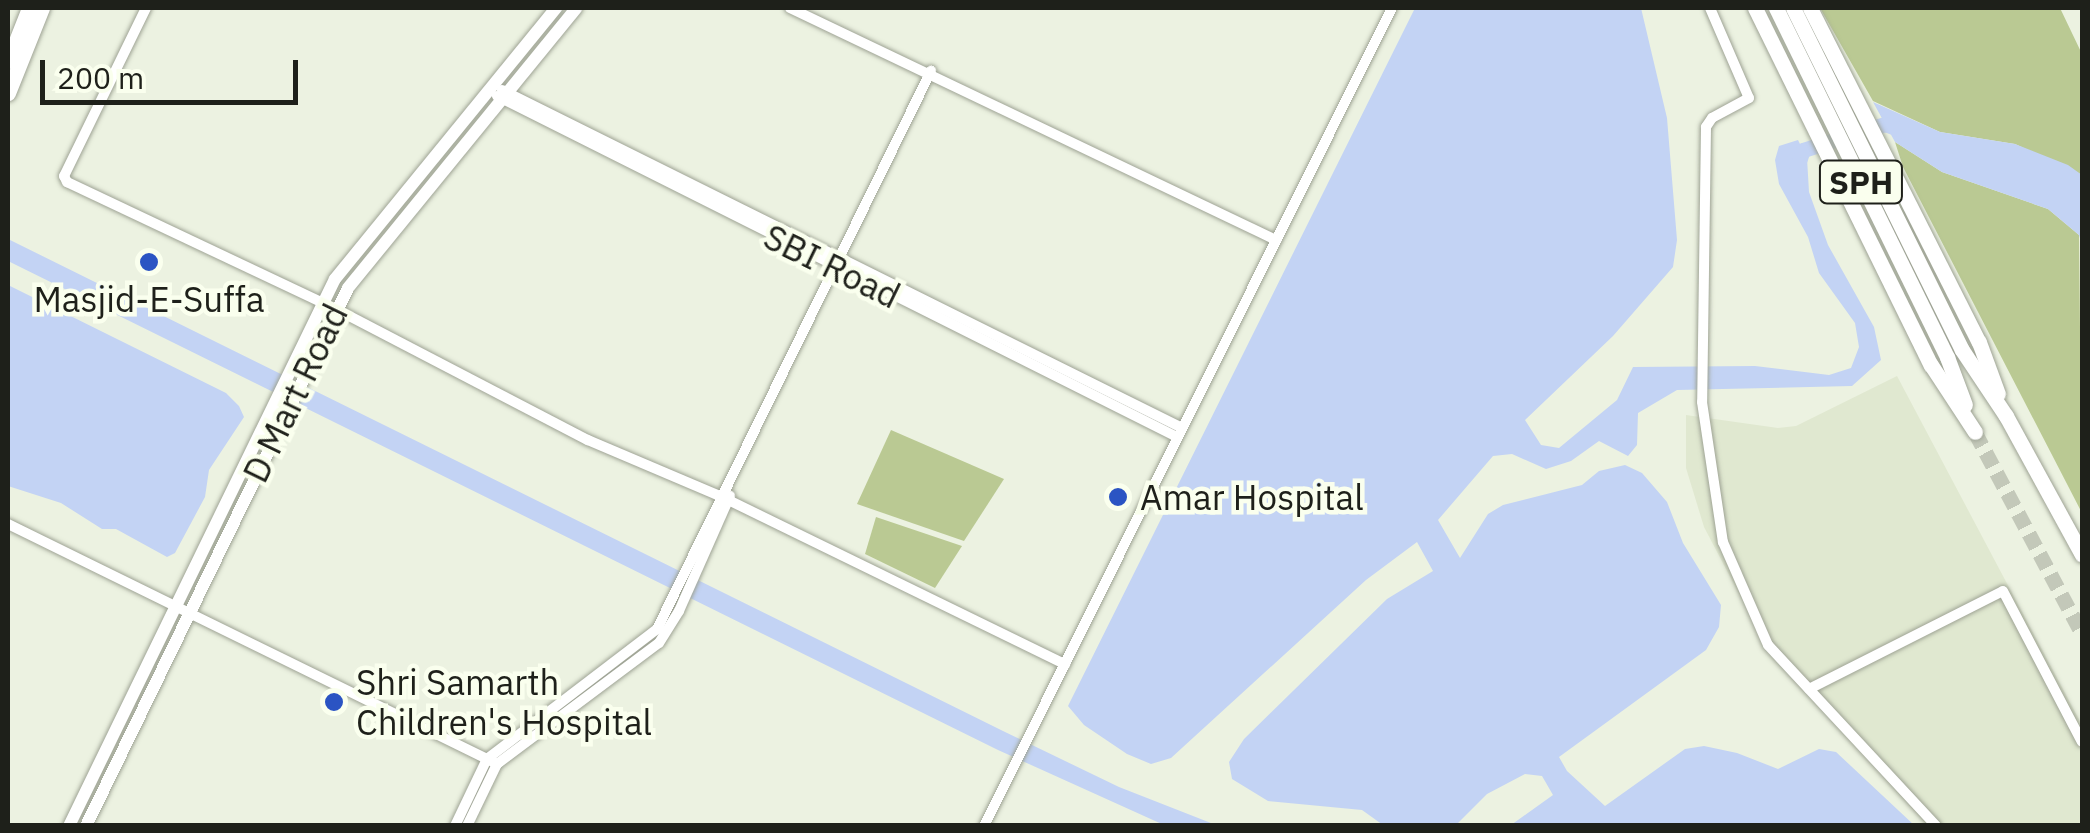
<!DOCTYPE html>
<html>
<head>
<meta charset="utf-8">
<style>
	body { margin:0 }
	#map { position:relative; width:2090px; height:833px; overflow:hidden; background:#ecf2e1; font-family:"IBM Plex Sans",sans-serif }
	div>[style] { position:absolute }
	.built>* { inset:0; background:#e0e8d0 }
	.green>* { inset:0; background:#bac993 }
	.water>* { inset:0; background:#c3d3f4 }
	.river>* { height:15px; margin:-7.5px; padding:0 7.5px; transform-origin:7.5px; border-radius:7.5px; background:#c3d3f4 }
	.highway-tunnel>* { height:15px; margin-top:-7.5px; transform-origin:0; background:repeating-linear-gradient(90deg,#c3c8b9 0 15px,transparent 0 23px) }
	.roads { filter:drop-shadow(0 0 2px #9ea394) drop-shadow(0 0 2px #9ea394) }
	.minor>* { height:10px; margin:-5px; padding:0 5px; transform-origin:5px; border-radius:5px; background:#fff }
	.major>* { height:12px; margin:-6px; padding:0 6px; transform-origin:6px; border-radius:6px; background:#fff }
	.highway>* { height:15px; margin:-7.5px; padding:0 7.5px; transform-origin:7.5px; border-radius:7.5px; background:#fff }
	.dots>* { width:28px; height:28px; translate:-50% -50%; box-sizing:border-box; border:5px solid #faffee; border-radius:50% }
	span { translate:-50% -50%; white-space:nowrap; text-align:center; line-height:1.15; -webkit-text-stroke:9px #faffee; paint-order:stroke }
	.shield-label span { padding:2px 8px; background:#faffee; border:2px solid; border-radius:8px; -webkit-text-stroke-width:0 }
	.shield-label { font-size:32px; color:#1e201a; font-weight:700 }
	.street-label { font-size:35px; color:#1e201a }
	.poi-label { font-size:35px; color:#1e201a }
	.left { translate:0 -50%; text-align:left }
	.frame { position:absolute; inset:0; border:10px solid #1e201a; pointer-events:none }
	.scale { position:absolute; left:40px; top:60px; width:258px; height:45px; box-sizing:border-box; border:5px solid #1e201a; border-top:0; padding-left:12px; font-size:30px; line-height:35px; white-space:nowrap; color:#1e201a; -webkit-text-stroke:8px #faffee; paint-order:stroke }
</style>
</head>
<body>
<div id="map">
	<div class="built">
		<div style="clip-path:polygon(1897px 376px,2082px 725px,2082px 825px,1927px 825px,1769px 651px,1704px 527px,1686px 468px,1686px 415px,1778px 428px,1796px 426px)"></div>
	</div>
	<div class="green">
		<div style="clip-path:polygon(1820px 8px,2060px 8px,2082px 54px,2082px 175px,2015px 144px,1940px 132px,1873px 101px)"></div>
		<div style="clip-path:polygon(1895px 142px,1942px 172px,2048px 209px,2079px 235px,2082px 513px,1903px 167px)"></div>
		<div style="clip-path:polygon(891px 430px,1004px 479px,964px 541px,857px 504px)"></div>
		<div style="clip-path:polygon(876px 517px,962px 546px,935px 588px,865px 554px)"></div>
	</div>
	<div class="water">
		<div style="clip-path:polygon(1415px 8px,1641px 8px,1667px 118px,1677px 240px,1673px 267px,1613px 336px,1525px 420px,1541px 445px,1559px 448px,1617px 400px,1633px 367px,1755px 366px,1829px 375px,1851px 368px,1859px 347px,1855px 323px,1819px 273px,1808px 237px,1779px 184px,1775px 160px,1779px 146px,1798px 140px,1807px 158px,1809px 192px,1828px 245px,1874px 327px,1881px 360px,1852px 386px,1677px 390px,1638px 413px,1637px 445px,1628px 456px,1599px 441px,1571px 461px,1546px 469px,1512px 454px,1493px 456px,1438px 520px,1460px 558px,1488px 514px,1503px 505px,1582px 485px,1599px 471px,1625px 465px,1642px 473px,1667px 502px,1683px 543px,1721px 605px,1719px 627px,1706px 650px,1559px 757px,1567px 771px,1605px 806px,1685px 749px,1704px 746px,1737px 753px,1778px 769px,1819px 749px,1836px 752px,1914px 825px,1511px 825px,1553px 795px,1542px 776px,1525px 774px,1487px 794px,1456px 825px,1383px 825px,1362px 810px,1268px 801px,1232px 779px,1229px 762px,1244px 739px,1387px 599px,1433px 571px,1417px 542px,1366px 580px,1171px 758px,1151px 764px,1127px 754px,1084px 725px,1068px 706px)"></div>
		<div style="clip-path:polygon(1873px 102px,1940px 132px,2015px 144px,2068px 165px,2082px 175px,2082px 245px,2079px 235px,2048px 209px,1942px 172px,1895px 142px)"></div>
		<div style="clip-path:polygon(8px 239px,1003px 731px,1119px 787px,1216px 825px,1164px 825px,998px 750px,8px 261px)"></div>
		<div style="clip-path:polygon(8px 285px,226px 393px,239px 406px,244px 417px,209px 470px,205px 497px,175px 553px,167px 557px,116px 529px,102px 529px,61px 503px,8px 486px)"></div>
	</div>
	<div class="river">
		<div style="left:1796px;top:170px;width:21px;rotate:-71deg"></div>
		<div style="left:1803px;top:150px;width:86px;rotate:-17.6deg"></div>
		<div style="left:1885px;top:124px;width:19px;rotate:21deg"></div>
	</div>
	<div class="highway-tunnel">
		<div style="left:1975px;top:432px;width:228px;rotate:62deg"></div>
	</div>
	<div class="roads">
		<div class="minor">
			<div style="left:146px;top:8px;width:187px;rotate:116deg"></div>
			<div style="left:64px;top:176px;width:7px;rotate:63deg"></div>
			<div style="left:67px;top:182px;width:297px;rotate:25.3deg"></div>
			<div style="left:336px;top:309px;width:284px;rotate:27.5deg"></div>
			<div style="left:588px;top:440px;width:143px;rotate:23deg"></div>
			<div style="left:720px;top:496px;width:384px;rotate:26deg"></div>
			<div style="left:790px;top:8px;width:539px;rotate:25.52deg"></div>
			<div style="left:1710px;top:8px;width:98px;rotate:66.6deg"></div>
			<div style="left:1749px;top:98px;width:42px;rotate:151.6deg"></div>
			<div style="left:1712px;top:118px;width:11px;rotate:124deg"></div>
			<div style="left:1706px;top:127px;width:275px;rotate:90.8deg"></div>
			<div style="left:1702px;top:402px;width:142px;rotate:81.5deg"></div>
			<div style="left:1723px;top:542px;width:112px;rotate:66.4deg"></div>
			<div style="left:1768px;top:645px;width:247px;rotate:47.1deg"></div>
			<div style="left:502px;top:90px;width:759px;rotate:26.43deg"></div>
			<div style="left:497px;top:96px;width:761px;rotate:26.63deg"></div>
			<div style="left:8px;top:524px;width:545px;rotate:26.14deg"></div>
			<div style="left:1809px;top:689px;width:217px;rotate:-26.8deg"></div>
			<div style="left:2003px;top:591px;width:170px;rotate:62.4deg"></div>
			<div style="left:455px;top:826px;width:74px;rotate:-64.5deg"></div>
			<div style="left:487px;top:759px;width:214px;rotate:-37.4deg"></div>
			<div style="left:657px;top:629px;width:622px;rotate:-63.85deg"></div>
			<div style="left:467px;top:826px;width:69px;rotate:-64.2deg"></div>
			<div style="left:497px;top:764px;width:202px;rotate:-36.8deg"></div>
			<div style="left:659px;top:643px;width:38px;rotate:-58deg"></div>
			<div style="left:679px;top:611px;width:126px;rotate:-66.1deg"></div>
			<div style="left:984px;top:826px;width:914px;rotate:-63.49deg"></div>
		</div>
		<div class="major">
			<div style="left:69px;top:826px;width:608px;rotate:-64.07deg"></div>
			<div style="left:335px;top:279px;width:350px;rotate:-50.8deg"></div>
			<div style="left:86px;top:826px;width:598px;rotate:-64.03deg"></div>
			<div style="left:348px;top:288px;width:361px;rotate:-50.8deg"></div>
		</div>
		<div class="highway">
			<div style="left:1755px;top:8px;width:398px;rotate:63.8deg"></div>
			<div style="left:1931px;top:365px;width:80px;rotate:56.7deg"></div>
			<div style="left:1776px;top:8px;width:389px;rotate:63.9deg"></div>
			<div style="left:1947px;top:357px;width:51px;rotate:69.4deg"></div>
			<div style="left:1793px;top:8px;width:381px;rotate:63.7deg"></div>
			<div style="left:1962px;top:350px;width:79px;rotate:56.3deg"></div>
			<div style="left:2006px;top:416px;width:158px;rotate:61.3deg"></div>
			<div style="left:1810px;top:8px;width:374px;rotate:63.2deg"></div>
			<div style="left:1979px;top:342px;width:55px;rotate:69.9deg"></div>
			<div style="left:8px;top:61px;width:57px;rotate:-68.4deg"></div>
			<div style="left:8px;top:93px;width:92px;rotate:-68.2deg"></div>
		</div>
	</div>
	<div class="dots">
		<div style="left:149px;top:262px;background:#2b54c3"></div>
		<div style="left:1118px;top:497px;background:#2b54c3"></div>
		<div style="left:334px;top:702px;background:#2b54c3"></div>
	</div>
	<div class="shield-label">
		<span style="left:1861px;top:182px">SPH</span>
	</div>
	<div class="street-label">
		<span style="left:832px;top:266px;rotate:26deg">SBI Road</span>
		<span style="left:295px;top:393px;rotate:-64deg">D Mart Road</span>
	</div>
	<div class="poi-label">
		<span style="left:149px;top:299px">Masjid-E-Suffa</span>
		<span class="left" style="left:1140px;top:497px">Amar Hospital</span>
		<span class="left" style="left:356px;top:702px">Shri Samarth<br>Children's Hospital</span>
	</div>
	<div class="frame"></div>
	<div class="scale">200 m</div>
</div>
</body>
</html>
